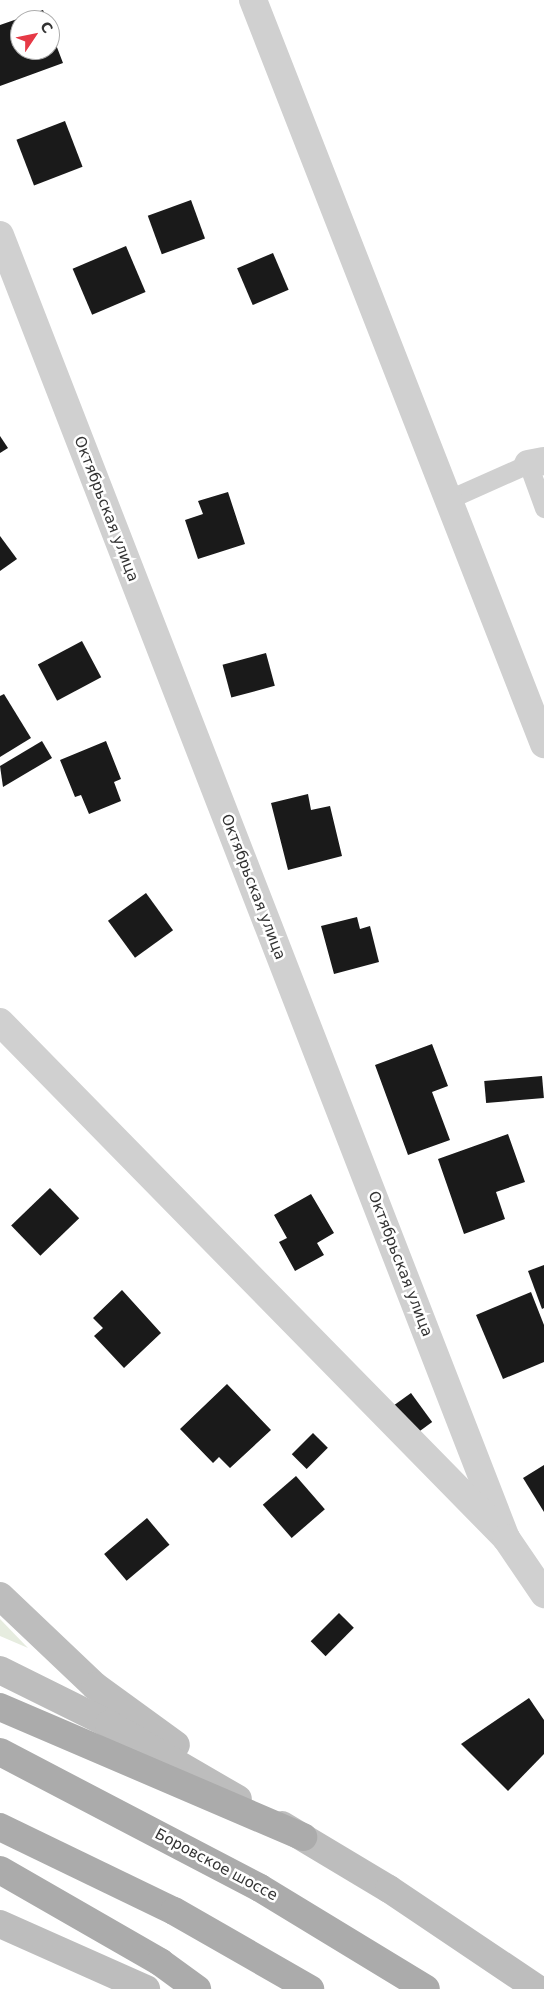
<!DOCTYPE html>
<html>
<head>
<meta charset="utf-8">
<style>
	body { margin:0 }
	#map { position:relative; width:544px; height:1989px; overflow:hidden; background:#fff; font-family:"DejaVu Sans",sans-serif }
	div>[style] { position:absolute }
	.green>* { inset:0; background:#e6ecdf }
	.building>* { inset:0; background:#1a1a1a; transform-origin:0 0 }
	.service>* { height:19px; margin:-9.5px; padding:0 9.5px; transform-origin:9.5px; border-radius:9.5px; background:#d0d0d0 }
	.minor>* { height:28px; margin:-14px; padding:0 14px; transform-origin:14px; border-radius:14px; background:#d0d0d0 }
	.secondary>* { height:28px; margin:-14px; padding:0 14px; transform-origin:14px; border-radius:14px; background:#bdbdbd }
	.primary>* { height:28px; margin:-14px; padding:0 14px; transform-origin:14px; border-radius:14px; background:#ababab }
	span { translate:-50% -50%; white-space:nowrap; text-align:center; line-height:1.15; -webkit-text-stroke:5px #fff; paint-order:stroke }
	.street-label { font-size:15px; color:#333 }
	.north { position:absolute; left:10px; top:10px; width:50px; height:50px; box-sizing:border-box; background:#fff; border:1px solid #adadad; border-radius:50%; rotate:56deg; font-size:14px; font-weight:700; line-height:20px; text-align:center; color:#333 }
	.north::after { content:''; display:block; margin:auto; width:18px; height:22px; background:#e63946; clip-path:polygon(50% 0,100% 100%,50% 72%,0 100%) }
</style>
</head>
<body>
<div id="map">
	<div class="green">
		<div style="clip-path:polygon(0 1619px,28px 1648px,0 1636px)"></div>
	</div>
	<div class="building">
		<div style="clip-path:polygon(43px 10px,47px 20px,20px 20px,20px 50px,50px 50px,50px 29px,63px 63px,0 86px,0 25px)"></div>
		<div style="left:65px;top:121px;width:49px;height:52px;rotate:69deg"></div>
		<div style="left:191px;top:200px;width:41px;height:46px;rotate:70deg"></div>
		<div style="left:126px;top:246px;width:50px;height:58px;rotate:67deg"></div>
		<div style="left:273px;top:253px;width:40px;height:39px;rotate:67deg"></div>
		<div style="clip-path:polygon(0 436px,8px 448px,0 453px)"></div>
		<div style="clip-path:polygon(228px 492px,245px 544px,198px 559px,185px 520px,203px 514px,198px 501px)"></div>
		<div style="clip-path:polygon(0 536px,17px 559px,0 571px)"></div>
		<div style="left:82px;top:641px;width:41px;height:50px;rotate:62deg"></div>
		<div style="left:266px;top:653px;width:34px;height:45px;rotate:75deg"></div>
		<div style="clip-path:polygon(4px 694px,31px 738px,0 757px,0 696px)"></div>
		<div style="clip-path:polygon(42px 741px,52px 758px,3px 787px,0 766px)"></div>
		<div style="clip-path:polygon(106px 741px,121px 779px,114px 782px,121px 801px,89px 814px,81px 795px,75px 797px,60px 760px)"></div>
		<div style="clip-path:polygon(308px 794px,311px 810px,330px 806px,342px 856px,288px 870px,271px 803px)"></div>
		<div style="left:146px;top:893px;width:46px;height:47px;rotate:54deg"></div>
		<div style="clip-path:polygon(357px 917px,360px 929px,370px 926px,379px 962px,334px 974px,321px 926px)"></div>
		<div style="clip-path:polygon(432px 1044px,448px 1086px,432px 1092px,450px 1140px,408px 1155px,375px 1065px)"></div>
		<div style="left:542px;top:1076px;width:22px;height:58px;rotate:85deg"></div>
		<div style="clip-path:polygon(508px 1134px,525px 1182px,496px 1192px,505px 1219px,464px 1234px,438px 1159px)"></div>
		<div style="left:50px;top:1188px;width:42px;height:54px;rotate:46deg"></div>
		<div style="clip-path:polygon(311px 1194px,334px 1233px,317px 1243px,324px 1255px,295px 1271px,279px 1242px,287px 1238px,274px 1215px)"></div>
		<div style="clip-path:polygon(544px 1265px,544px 1308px,542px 1309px,528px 1271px)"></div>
		<div style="clip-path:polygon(122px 1290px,161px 1333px,124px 1368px,94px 1336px,103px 1328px,93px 1318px)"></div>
		<div style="clip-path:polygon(531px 1292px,544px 1325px,544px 1362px,503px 1379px,476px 1315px)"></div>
		<div style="clip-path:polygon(227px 1384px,271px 1430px,230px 1468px,219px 1457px,213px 1463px,180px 1429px)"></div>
		<div style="left:411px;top:1393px;width:36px;height:24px;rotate:54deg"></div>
		<div style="left:313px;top:1433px;width:21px;height:30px;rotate:45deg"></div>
		<div style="clip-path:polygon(544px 1465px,544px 1512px,523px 1478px)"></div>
		<div style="left:296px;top:1476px;width:44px;height:44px;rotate:49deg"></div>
		<div style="left:147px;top:1518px;width:35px;height:56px;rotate:50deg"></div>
		<div style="left:339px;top:1613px;width:21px;height:40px;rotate:45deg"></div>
		<div style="clip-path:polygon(529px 1698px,544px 1720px,544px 1754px,508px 1791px,461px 1744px)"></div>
	</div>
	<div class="service">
		<div style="left:447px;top:500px;width:89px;rotate:-24deg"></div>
		<div style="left:528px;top:464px;width:47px;rotate:70deg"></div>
	</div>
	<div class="minor">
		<div style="left:253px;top:0;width:799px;rotate:68.64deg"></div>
		<div style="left:0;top:235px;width:1398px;rotate:68.78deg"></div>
		<div style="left:528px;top:464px;width:16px;rotate:-11deg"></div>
		<div style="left:0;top:1022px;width:723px;rotate:45.56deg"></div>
		<div style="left:506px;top:1538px;width:68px;rotate:55.8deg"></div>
	</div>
	<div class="secondary">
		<div style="left:0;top:1596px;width:131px;rotate:43.5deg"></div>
		<div style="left:95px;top:1686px;width:100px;rotate:36.1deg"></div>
		<div style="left:0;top:1670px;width:122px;rotate:26.4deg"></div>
		<div style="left:109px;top:1724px;width:149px;rotate:30.2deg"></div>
		<div style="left:282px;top:1825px;width:125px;rotate:30.9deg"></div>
		<div style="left:389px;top:1889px;width:179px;rotate:33.9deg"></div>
		<div style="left:0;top:1924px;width:160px;rotate:24deg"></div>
	</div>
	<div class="primary">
		<div style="left:0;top:1707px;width:330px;rotate:23.2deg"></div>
		<div style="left:0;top:1752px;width:293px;rotate:27.6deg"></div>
		<div style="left:260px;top:1888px;width:194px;rotate:31.3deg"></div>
		<div style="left:0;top:1827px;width:193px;rotate:25.8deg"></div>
		<div style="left:174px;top:1911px;width:157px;rotate:29.8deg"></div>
		<div style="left:0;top:1870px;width:185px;rotate:29.9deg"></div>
		<div style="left:160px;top:1962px;width:46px;rotate:36.1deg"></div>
	</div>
	<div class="street-label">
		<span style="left:106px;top:509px;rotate:69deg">Октябрьская улица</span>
		<span style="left:253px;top:887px;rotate:69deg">Октябрьская улица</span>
		<span style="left:400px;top:1264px;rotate:69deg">Октябрьская улица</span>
		<span style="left:216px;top:1865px;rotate:28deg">Боровское шоссе</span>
	</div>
	<div class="north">С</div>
</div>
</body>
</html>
